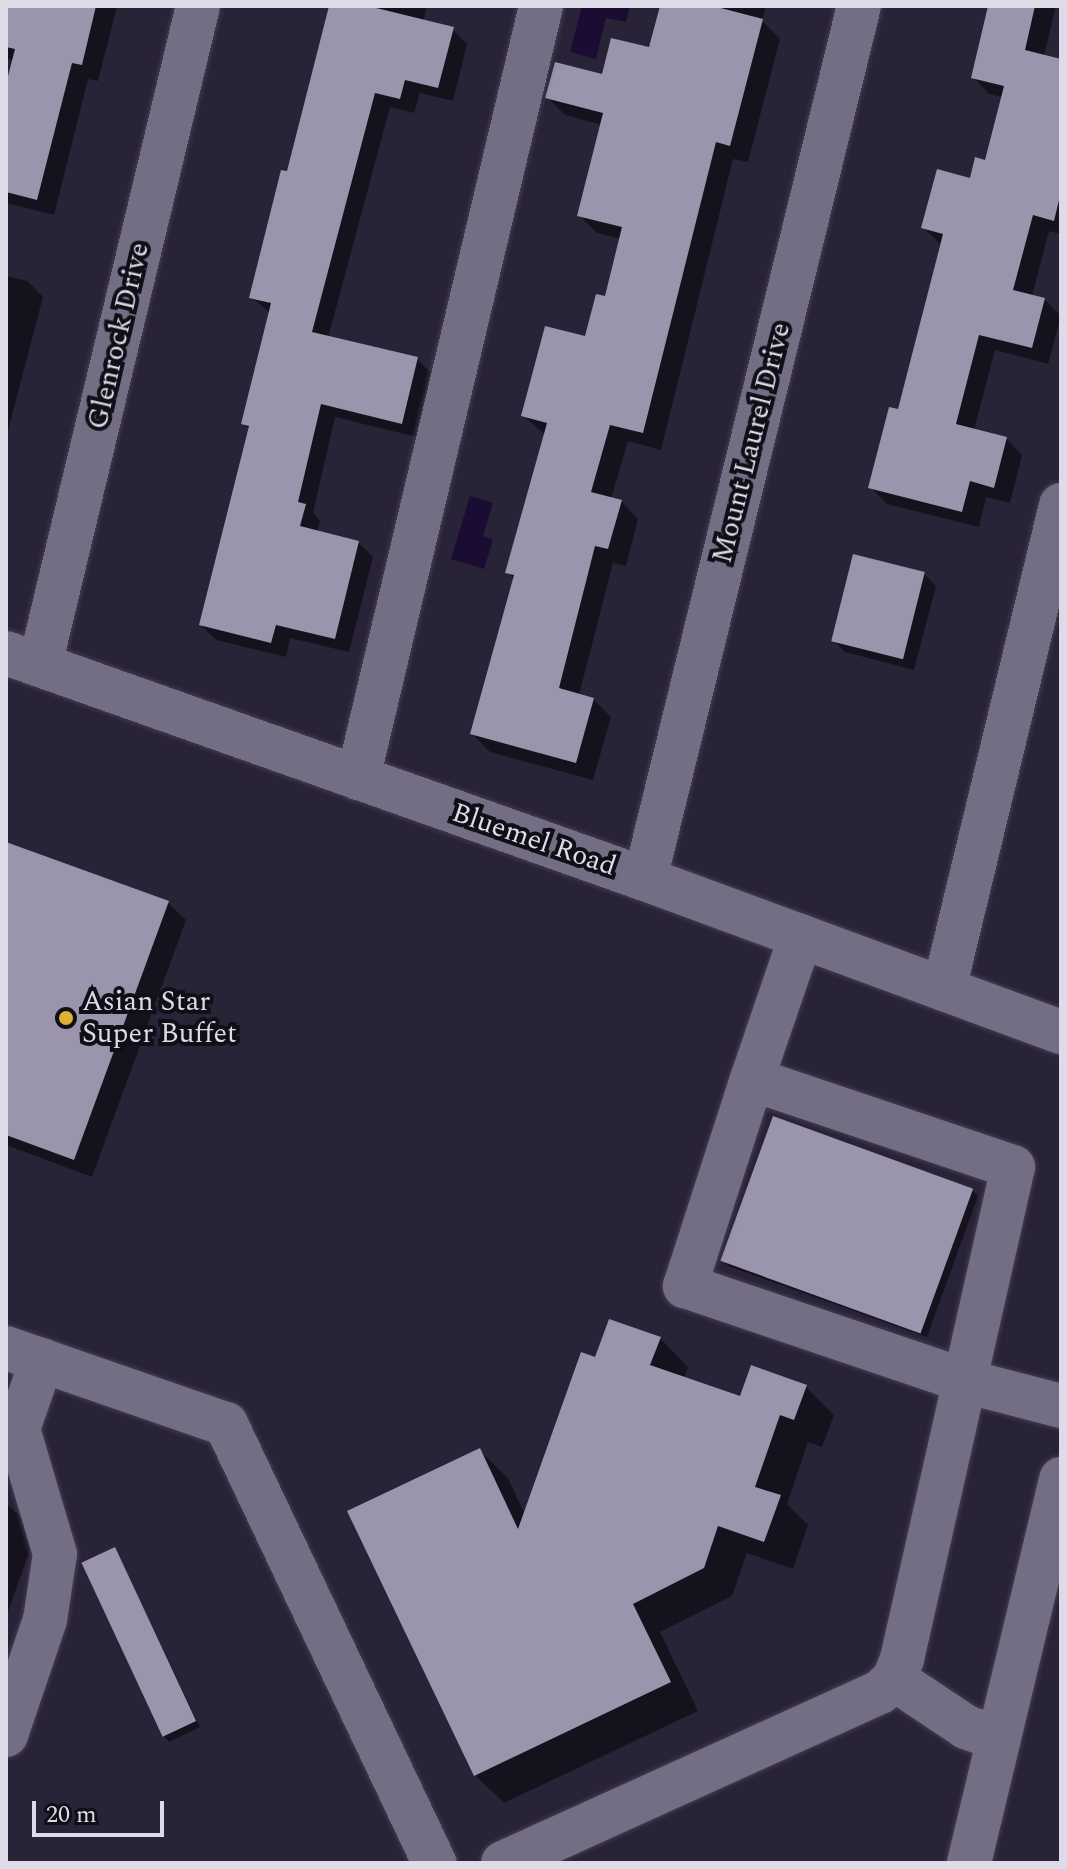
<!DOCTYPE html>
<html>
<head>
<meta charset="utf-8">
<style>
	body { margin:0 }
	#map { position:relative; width:1067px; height:1869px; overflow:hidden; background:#292337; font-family:Spectral,serif }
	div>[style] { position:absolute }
	.water>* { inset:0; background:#1b0c33 }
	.shadow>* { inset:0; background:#0007 }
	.building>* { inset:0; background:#9a94ad; transform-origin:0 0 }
	.roads { filter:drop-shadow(0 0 2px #433e4f) drop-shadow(0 0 2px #433e4f) }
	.minor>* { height:44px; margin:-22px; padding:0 22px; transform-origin:22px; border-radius:22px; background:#746e85 }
	.dots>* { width:22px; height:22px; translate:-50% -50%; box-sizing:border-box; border:4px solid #110e17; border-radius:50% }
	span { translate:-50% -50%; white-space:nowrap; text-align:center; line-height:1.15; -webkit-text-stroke:8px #110e17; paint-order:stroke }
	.street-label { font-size:28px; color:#dedbe9 }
	.poi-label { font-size:28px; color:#dedbe9 }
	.left { translate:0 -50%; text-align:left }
	.frame { position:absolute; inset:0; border:8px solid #dedbe9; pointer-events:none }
	.scale { position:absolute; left:32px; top:1801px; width:132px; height:36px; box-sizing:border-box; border:4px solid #dedbe9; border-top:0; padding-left:10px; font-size:24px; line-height:28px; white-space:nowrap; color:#dedbe9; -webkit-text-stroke:6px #110e17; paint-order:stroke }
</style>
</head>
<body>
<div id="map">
	<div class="water">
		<div style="clip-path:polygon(582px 6px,630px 6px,626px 22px,606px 18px,596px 59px,570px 52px)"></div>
		<div style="clip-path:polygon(470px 496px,493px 503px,483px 536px,493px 540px,484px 569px,451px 559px)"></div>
	</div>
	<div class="shadow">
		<div style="clip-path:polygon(6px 6px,117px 6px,98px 81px,88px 79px,54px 215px,6px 203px,6px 93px,14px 60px,6px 59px)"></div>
		<div style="clip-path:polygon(331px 6px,427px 6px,423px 22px,452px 29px,467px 44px,453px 101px,420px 93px,414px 113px,390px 107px,328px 338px,417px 359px,432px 374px,417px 437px,335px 417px,313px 513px,320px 521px,317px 532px,358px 542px,373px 557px,349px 652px,290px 638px,286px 657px,216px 640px,201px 625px,250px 430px,243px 423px,270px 313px,251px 297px,289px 174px)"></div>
		<div style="clip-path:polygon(662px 6px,766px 6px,762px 21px,780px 39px,748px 162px,733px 159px,661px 450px,628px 441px,611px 499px,621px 501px,638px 519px,626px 566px,613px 563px,579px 695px,593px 699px,611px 717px,593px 780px,490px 752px,472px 734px,515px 580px,508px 572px,546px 435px,523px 416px,587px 339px,606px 298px,621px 239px,597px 233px,579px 215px,602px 125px,565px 115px,548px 98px,603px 76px,650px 50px)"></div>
		<div style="clip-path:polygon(990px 6px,1056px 6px,1044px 56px,1061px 61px,1061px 234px,1049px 231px,1032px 296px,1044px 299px,1061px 316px,1048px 364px,995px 350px,974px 430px,1006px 438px,1022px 455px,1010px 503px,986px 497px,979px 527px,887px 504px,870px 487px,900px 412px,940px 244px,924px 228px,987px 163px,1003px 97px,989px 94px,973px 77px)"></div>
		<div style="clip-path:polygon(6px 276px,27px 281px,43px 297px,6px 438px)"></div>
		<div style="clip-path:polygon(924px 574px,936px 586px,914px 670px,845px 652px,833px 640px)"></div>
		<div style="clip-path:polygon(6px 844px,168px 903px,186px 920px,92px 1177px,6px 1145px)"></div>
		<div style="clip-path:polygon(972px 1190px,978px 1196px,927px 1337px,728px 1266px,723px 1260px)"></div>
		<div style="clip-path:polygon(660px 1338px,688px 1367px,684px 1379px,741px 1399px,806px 1387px,834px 1415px,822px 1447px,808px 1442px,787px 1504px,808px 1525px,793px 1569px,747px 1553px,732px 1596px,660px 1632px,698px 1711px,504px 1803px,475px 1775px,479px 1450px,508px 1478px,525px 1515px,596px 1360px)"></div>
		<div style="clip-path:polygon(6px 1504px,32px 1525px,35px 1536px,6px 1617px)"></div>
		<div style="clip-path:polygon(115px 1549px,200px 1727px,169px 1742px,164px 1736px)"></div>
	</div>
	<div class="building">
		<div style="clip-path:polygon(6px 6px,96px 6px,82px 65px,72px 63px,37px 200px,6px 192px,6px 84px,15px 49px,6px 47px)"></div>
		<div style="clip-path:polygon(329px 6px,368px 6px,454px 27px,438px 88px,405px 80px,400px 99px,375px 93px,312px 332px,418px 357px,402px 424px,321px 404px,298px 502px,306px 504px,300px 526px,359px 541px,335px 639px,276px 625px,271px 643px,199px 625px,249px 426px,241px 424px,271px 303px,249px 298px,281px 170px,287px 171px)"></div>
		<div style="clip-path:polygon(660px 6px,713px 6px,763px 19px,730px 146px,716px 142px,643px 433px,610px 425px,591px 492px,622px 500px,608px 549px,595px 546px,559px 688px,594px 698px,576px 763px,470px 734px,514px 575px,505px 573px,547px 423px,521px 416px,545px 326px,585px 336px,596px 294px,605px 296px,622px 227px,577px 216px,603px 113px,545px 98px,555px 62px,602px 74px,611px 38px,649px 47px)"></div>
		<div style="clip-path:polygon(988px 6px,1035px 6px,1025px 50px,1061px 59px,1061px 192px,1054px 221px,1033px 215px,1013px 290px,1045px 298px,1032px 348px,979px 335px,956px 424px,1007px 437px,994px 488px,970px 481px,962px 512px,868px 488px,889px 407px,898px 409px,943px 234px,921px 228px,937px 169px,970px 178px,975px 157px,985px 160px,1004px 86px,971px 78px)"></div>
		<div style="left:853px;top:554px;width:74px;height:90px;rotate:14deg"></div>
		<div style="clip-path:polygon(6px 842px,169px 901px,74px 1160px,6px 1135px)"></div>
		<div style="left:773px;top:1116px;width:213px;height:154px;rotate:20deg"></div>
		<div style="clip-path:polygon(609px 1319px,661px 1337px,650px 1365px,740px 1396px,751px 1365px,807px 1385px,794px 1420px,780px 1415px,755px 1487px,781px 1495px,764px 1542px,718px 1526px,704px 1568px,633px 1604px,671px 1682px,474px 1776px,347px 1511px,480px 1448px,518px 1529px,581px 1352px,595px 1357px)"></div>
		<div style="left:115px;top:1547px;width:192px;height:37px;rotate:65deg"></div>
	</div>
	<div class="roads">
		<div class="minor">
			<div style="left:6px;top:653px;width:678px;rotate:19.48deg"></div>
			<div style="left:645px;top:879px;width:443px;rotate:20.2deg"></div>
			<div style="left:40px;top:665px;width:678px;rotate:-76.52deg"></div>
			<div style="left:358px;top:778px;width:793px;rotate:-76.66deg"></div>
			<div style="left:645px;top:879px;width:899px;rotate:-76.23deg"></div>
			<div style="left:944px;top:989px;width:498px;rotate:-76.4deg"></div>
			<div style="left:752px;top:1079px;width:218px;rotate:107.9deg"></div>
			<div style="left:685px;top:1286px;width:296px;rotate:18.7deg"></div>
			<div style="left:965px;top:1381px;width:99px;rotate:14.6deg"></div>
			<div style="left:6px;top:1348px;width:233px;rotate:19.1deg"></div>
			<div style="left:226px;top:1424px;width:486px;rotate:64.6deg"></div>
			<div style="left:894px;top:1679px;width:87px;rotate:33.7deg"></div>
			<div style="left:966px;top:1727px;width:35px;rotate:20deg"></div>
			<div style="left:6px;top:1735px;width:121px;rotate:-71.3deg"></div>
			<div style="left:45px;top:1620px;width:67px;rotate:-81.4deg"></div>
			<div style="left:55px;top:1554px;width:130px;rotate:-106.5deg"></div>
			<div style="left:18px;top:1429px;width:73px;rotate:-70.8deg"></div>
			<div style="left:503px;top:1863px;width:414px;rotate:-24.4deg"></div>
			<div style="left:880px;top:1692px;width:19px;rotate:-43deg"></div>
			<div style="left:894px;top:1679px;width:22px;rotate:-68deg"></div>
			<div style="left:902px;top:1659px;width:504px;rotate:-77.29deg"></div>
			<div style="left:1013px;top:1167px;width:275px;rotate:-161.4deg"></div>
			<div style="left:752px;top:1079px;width:151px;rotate:-71.1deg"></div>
			<div style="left:969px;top:1863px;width:395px;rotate:-76.5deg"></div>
		</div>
	</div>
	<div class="dots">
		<div style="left:66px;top:1018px;background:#dfb034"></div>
	</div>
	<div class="street-label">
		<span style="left:119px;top:336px;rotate:-77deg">Glenrock Drive</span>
		<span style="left:752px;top:443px;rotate:-76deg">Mount Laurel Drive</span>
		<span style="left:534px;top:840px;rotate:19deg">Bluemel Road</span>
	</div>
	<div class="poi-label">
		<span class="left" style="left:82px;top:1018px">Asian Star<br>Super Buffet</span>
	</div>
	<div class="frame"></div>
	<div class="scale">20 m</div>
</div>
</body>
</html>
